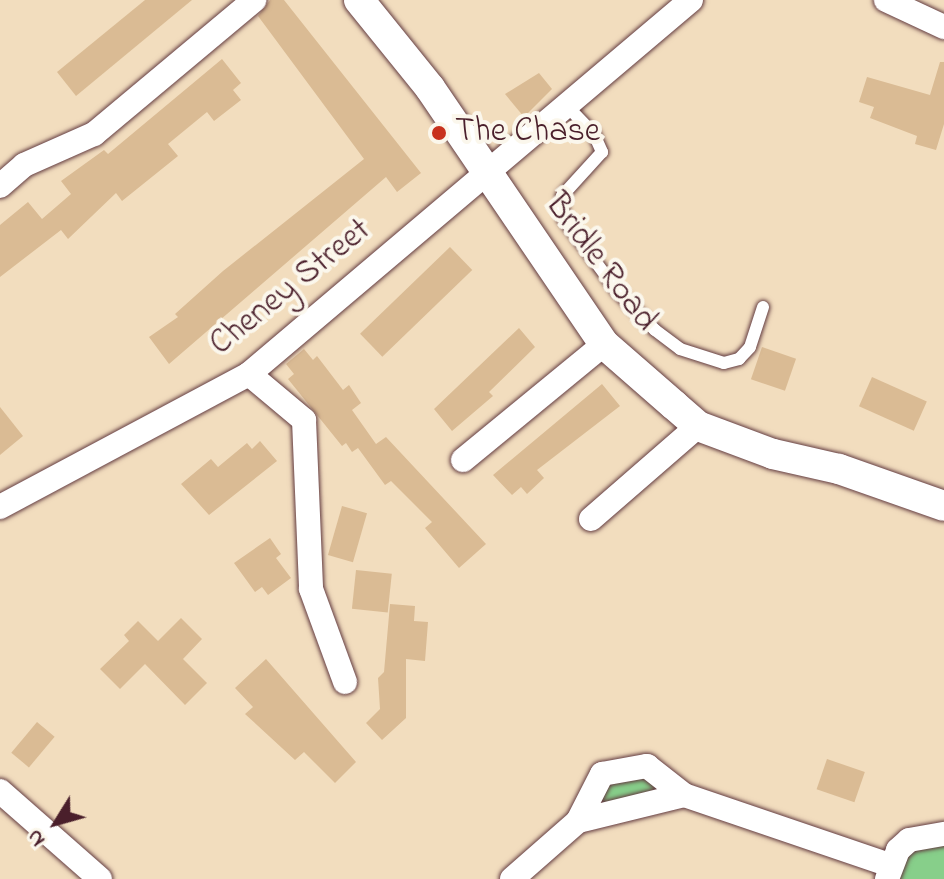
<!DOCTYPE html>
<html>
<head>
<meta charset="utf-8">
<style>
	body { margin:0 }
	#map { position:relative; width:944px; height:879px; overflow:hidden; background:#f2ddbe; font-family:"Indie Flower",sans-serif }
	div>[style] { position:absolute }
	.green>* { inset:0; background:#87cf8a }
	.building>* { inset:0; background:#dabb94; transform-origin:0 0 }
	.roads { filter:drop-shadow(0 0 2px #633c41) drop-shadow(0 0 2px #633c41) }
	.service>* { height:12px; margin:-6px; padding:0 6px; transform-origin:6px; border-radius:6px; background:#fff }
	.minor>* { height:24px; margin:-12px; padding:0 12px; transform-origin:12px; border-radius:12px; background:#fff }
	.tertiary>* { height:30px; margin:-15px; padding:0 15px; transform-origin:15px; border-radius:15px; background:#fff }
	.dots>* { width:22px; height:22px; translate:-50% -50%; box-sizing:border-box; border:4px solid #fbf7ec; border-radius:50% }
	span { translate:-50% -50%; white-space:nowrap; text-align:center; line-height:1.15; -webkit-text-stroke:8px #fbf7ec; paint-order:stroke }
	.poi-label { font-size:34px; color:#4a1f2b }
	.left { translate:0 -50%; text-align:left }
	.street-label { font-size:34px; color:#4a1f2b }
	.north { position:absolute; left:16px; top:783px; width:80px; height:80px; -webkit-text-stroke:6px #fbf7ec; paint-order:stroke; rotate:233deg; font-size:22px; font-weight:700; line-height:32px; text-align:center; color:#4a1f2b }
	.north::after { content:''; display:block; margin:auto; width:28px; height:36px; background:#4a1f2b; clip-path:polygon(50% 0,100% 100%,50% 72%,0 100%) }
</style>
</head>
<body>
<div id="map">
	<div class="green">
		<div style="clip-path:polygon(646px 774px,668px 793px,593px 809px,609px 783px)"></div>
		<div style="clip-path:polygon(944px 842px,944px 879px,896px 879px,907px 853px)"></div>
	</div>
	<div class="building">
		<div style="clip-path:polygon(145px 0,192px 0,76px 96px,57px 72px)"></div>
		<div style="clip-path:polygon(270px 0,284px 0,421px 173px,397px 192px,386px 177px,169px 364px,149px 337px,178px 317px,175px 314px,223px 271px,364px 159px,258px 16px)"></div>
		<div style="clip-path:polygon(222px 59px,241px 83px,233px 90px,241px 100px,214px 121px,207px 112px,168px 144px,178px 156px,122px 201px,116px 193px,68px 239px,61px 230px,0 277px,0 225px,28px 202px,42px 219px,71px 194px,61px 181px,104px 150px,108px 154px)"></div>
		<div style="clip-path:polygon(940px 62px,944px 62px,944px 124px,936px 150px,915px 144px,917px 136px,870px 118px,874px 107px,859px 102px,867px 77px,930px 95px)"></div>
		<div style="clip-path:polygon(539px 73px,552px 89px,524px 117px,505px 94px)"></div>
		<div style="left:450px;top:247px;width:32px;height:125px;rotate:46deg"></div>
		<div style="clip-path:polygon(519px 328px,535px 347px,489px 392px,493px 396px,452px 431px,434px 409px)"></div>
		<div style="left:762px;top:347px;width:36px;height:34px;rotate:19deg"></div>
		<div style="clip-path:polygon(304px 349px,313px 360px,317px 356px,343px 390px,349px 385px,361px 403px,352px 410px,376px 444px,386px 437px,486px 544px,459px 568px,425px 528px,432px 522px,391px 481px,385px 485px,358px 448px,352px 452px,346px 443px,342px 446px,288px 379px,294px 374px,286px 364px)"></div>
		<div style="left:872px;top:377px;width:60px;height:32px;rotate:24deg"></div>
		<div style="clip-path:polygon(602px 384px,620px 406px,537px 470px,544px 478px,527px 494px,521px 487px,512px 495px,493px 475px)"></div>
		<div style="clip-path:polygon(0 407px,23px 436px,0 455px)"></div>
		<div style="clip-path:polygon(260px 441px,277px 461px,209px 515px,181px 484px,211px 459px,218px 467px,247px 443px,252px 449px)"></div>
		<div style="left:342px;top:506px;width:26px;height:51px;rotate:16deg"></div>
		<div style="clip-path:polygon(270px 538px,281px 554px,276px 558px,291px 578px,268px 595px,262px 587px,255px 592px,234px 563px)"></div>
		<div style="left:356px;top:570px;width:36px;height:39px;rotate:6deg"></div>
		<div style="clip-path:polygon(390px 604px,415px 606px,414px 621px,428px 622px,425px 661px,406px 659px,406px 718px,382px 740px,366px 723px,380px 709px,378px 678px,384px 672px)"></div>
		<div style="clip-path:polygon(181px 618px,202px 639px,183px 659px,207px 683px,185px 705px,145px 664px,120px 689px,100px 669px,129px 641px,124px 635px,138px 621px,158px 641px)"></div>
		<div style="clip-path:polygon(266px 659px,356px 762px,335px 783px,304px 752px,295px 760px,245px 714px,253px 707px,235px 688px)"></div>
		<div style="left:37px;top:722px;width:23px;height:40px;rotate:40deg"></div>
		<div style="left:827px;top:759px;width:40px;height:32px;rotate:19deg"></div>
	</div>
	<div class="roads">
		<div class="service">
			<div style="left:565px;top:104px;width:42px;rotate:46deg"></div>
			<div style="left:594px;top:134px;width:20px;rotate:66deg"></div>
			<div style="left:602px;top:152px;width:59px;rotate:132.3deg"></div>
			<div style="left:562px;top:196px;width:22px;rotate:87deg"></div>
			<div style="left:563px;top:218px;width:92px;rotate:53.4deg"></div>
			<div style="left:618px;top:292px;width:53px;rotate:45.8deg"></div>
			<div style="left:655px;top:330px;width:31px;rotate:37deg"></div>
			<div style="left:680px;top:349px;width:46px;rotate:17.7deg"></div>
			<div style="left:724px;top:363px;width:16px;rotate:-15deg"></div>
			<div style="left:739px;top:359px;width:16px;rotate:-47deg"></div>
			<div style="left:750px;top:347px;width:42px;rotate:-72deg"></div>
		</div>
		<div class="minor">
			<div style="left:886px;top:0;width:64px;rotate:25deg"></div>
			<div style="left:0;top:186px;width:32px;rotate:-41deg"></div>
			<div style="left:24px;top:165px;width:77px;rotate:-23.9deg"></div>
			<div style="left:94px;top:134px;width:209px;rotate:-39.9deg"></div>
			<div style="left:249px;top:374px;width:72px;rotate:39.9deg"></div>
			<div style="left:304px;top:420px;width:169px;rotate:87.6deg"></div>
			<div style="left:311px;top:589px;width:99px;rotate:69.9deg"></div>
			<div style="left:463px;top:460px;width:183px;rotate:-39.4deg"></div>
			<div style="left:0;top:507px;width:282px;rotate:-28.1deg"></div>
			<div style="left:249px;top:374px;width:579px;rotate:-40.24deg"></div>
			<div style="left:591px;top:519px;width:142px;rotate:-41deg"></div>
			<div style="left:0;top:791px;width:133px;rotate:41.3deg"></div>
			<div style="left:578px;top:821px;width:53px;rotate:-62.9deg"></div>
			<div style="left:602px;top:774px;width:46px;rotate:-10.1deg"></div>
			<div style="left:647px;top:766px;width:47px;rotate:38.1deg"></div>
			<div style="left:512px;top:879px;width:88px;rotate:-41.3deg"></div>
			<div style="left:578px;top:821px;width:109px;rotate:-13.8deg"></div>
			<div style="left:684px;top:795px;width:218px;rotate:18.8deg"></div>
			<div style="left:887px;top:879px;width:31px;rotate:-69deg"></div>
			<div style="left:898px;top:850px;width:15px;rotate:-42deg"></div>
			<div style="left:909px;top:840px;width:36px;rotate:-10deg"></div>
		</div>
		<div class="tertiary">
			<div style="left:359px;top:0;width:113px;rotate:51.1deg"></div>
			<div style="left:430px;top:88px;width:310px;rotate:55.8deg"></div>
			<div style="left:604px;top:344px;width:93px;rotate:41.1deg"></div>
			<div style="left:674px;top:405px;width:32px;rotate:41deg"></div>
			<div style="left:698px;top:426px;width:80px;rotate:20.5deg"></div>
			<div style="left:773px;top:454px;width:68px;rotate:12.8deg"></div>
			<div style="left:839px;top:469px;width:111px;rotate:19.4deg"></div>
		</div>
	</div>
	<div class="dots">
		<div style="left:439px;top:133px;background:#c8321e"></div>
	</div>
	<div class="poi-label">
		<span class="left" style="left:455px;top:133px">The Chase</span>
	</div>
	<div class="street-label">
		<span style="left:600px;top:263px;rotate:53deg">Bridle Road</span>
		<span style="left:291px;top:288px;rotate:-39deg">Cheney Street</span>
	</div>
	<div class="north">N</div>
</div>
</body>
</html>
